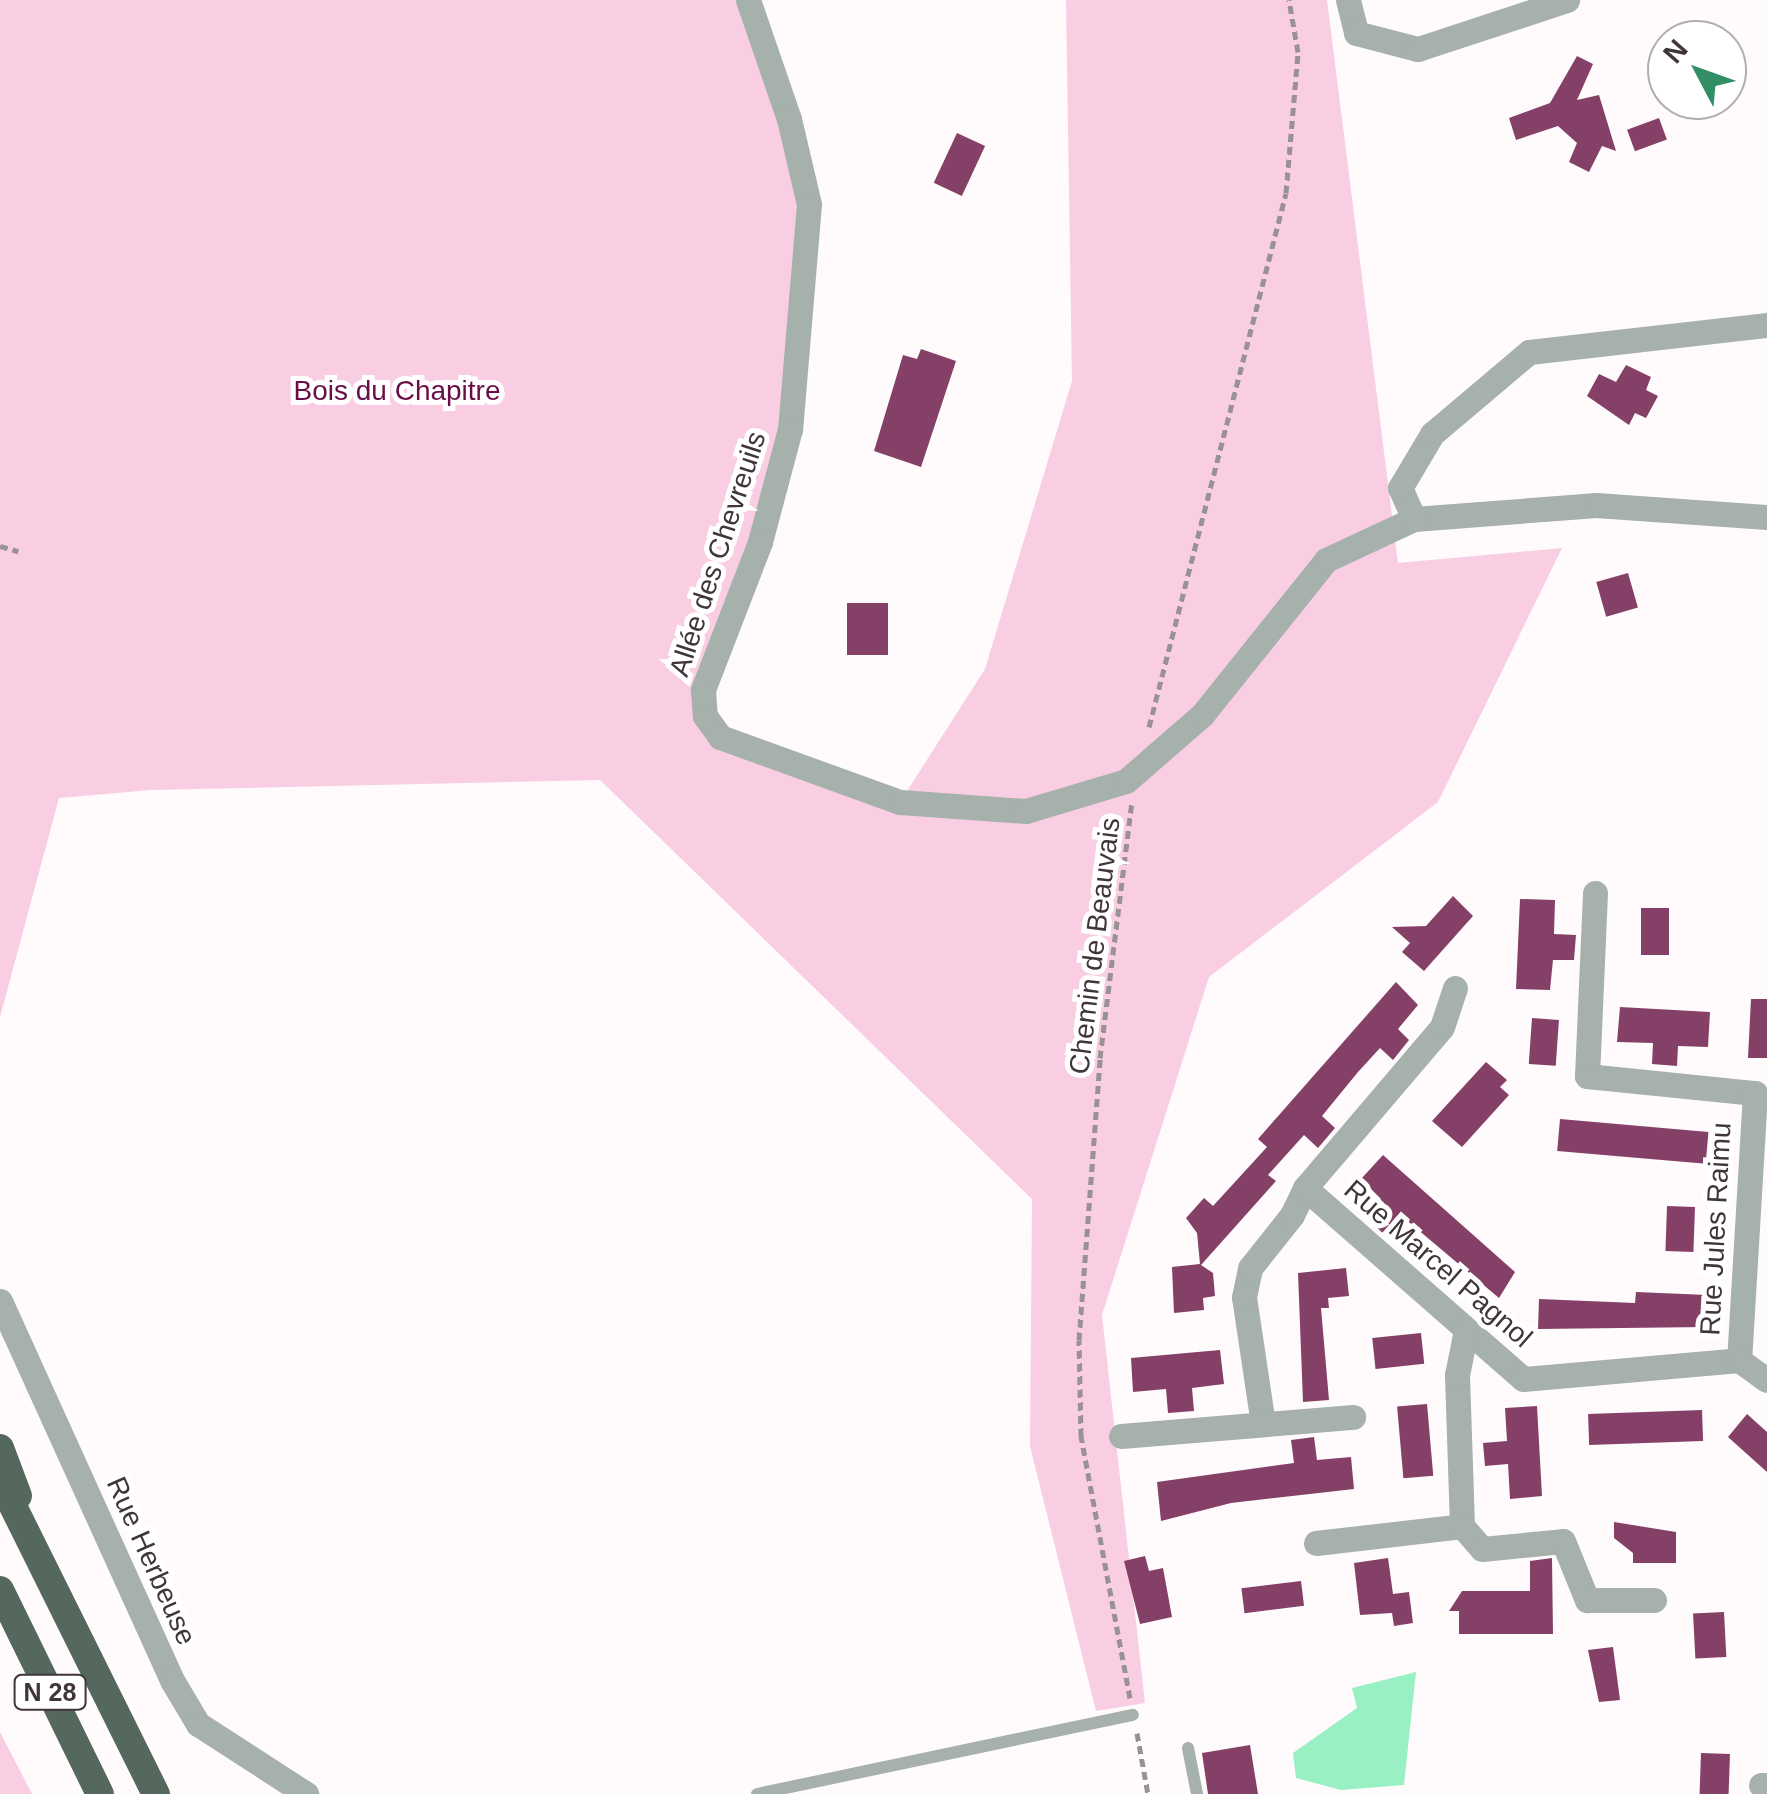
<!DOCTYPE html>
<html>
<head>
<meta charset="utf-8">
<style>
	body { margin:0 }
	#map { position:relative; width:1767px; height:1794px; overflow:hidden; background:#fffafc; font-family:Arial,sans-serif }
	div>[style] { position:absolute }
	.green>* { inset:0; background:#f9cee3 }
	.water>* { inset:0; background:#98f0c3 }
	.building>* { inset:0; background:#854067; transform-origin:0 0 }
	.path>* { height:5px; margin-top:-2.5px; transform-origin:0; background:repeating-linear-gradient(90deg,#999195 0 8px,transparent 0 13px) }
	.service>* { height:12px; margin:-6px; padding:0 6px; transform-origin:6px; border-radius:6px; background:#a6b1ab }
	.minor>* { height:25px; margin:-12.5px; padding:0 12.5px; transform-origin:12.5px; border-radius:12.5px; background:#a6b1ab }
	.trunk>* { height:28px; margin:-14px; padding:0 14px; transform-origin:14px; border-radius:14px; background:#54685e }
	span { translate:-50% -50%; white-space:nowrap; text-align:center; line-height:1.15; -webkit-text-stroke:10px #fff; paint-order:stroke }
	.shield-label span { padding:2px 8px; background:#fff; border:2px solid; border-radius:8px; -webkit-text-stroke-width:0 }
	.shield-label { font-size:25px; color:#3f353a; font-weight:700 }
	.park-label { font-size:28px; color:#690d49 }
	.street-label { font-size:28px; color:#3f353a }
	.north { position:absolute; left:1647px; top:20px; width:100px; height:100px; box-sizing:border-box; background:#fff; border:2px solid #b2aeb0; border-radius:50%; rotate:311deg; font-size:28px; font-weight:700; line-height:40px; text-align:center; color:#3f353a }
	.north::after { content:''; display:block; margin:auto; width:35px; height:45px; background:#318e65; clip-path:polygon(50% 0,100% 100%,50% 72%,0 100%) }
</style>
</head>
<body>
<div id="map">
	<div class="green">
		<div style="clip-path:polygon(0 0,748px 0,809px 204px,790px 429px,703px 690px,720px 737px,900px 802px,985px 669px,1072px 381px,1066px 0,1327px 0,1398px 563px,1562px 548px,1438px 802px,1209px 977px,1102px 1315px,1145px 1703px,1096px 1711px,1030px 1446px,1032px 1199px,600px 780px,151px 790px,59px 798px,0 1017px)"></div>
		<div style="clip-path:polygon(0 1732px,32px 1794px,0 1794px)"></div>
	</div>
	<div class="water">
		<div style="clip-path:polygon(1416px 1672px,1404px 1785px,1341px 1790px,1296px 1778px,1293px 1753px,1357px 1708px,1352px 1688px)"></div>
	</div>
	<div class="building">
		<div style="clip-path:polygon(1577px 56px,1593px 64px,1577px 100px,1599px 95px,1616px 151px,1602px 146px,1589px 172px,1569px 162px,1577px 143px,1558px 126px,1516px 140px,1509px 118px,1550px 103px)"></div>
		<div style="left:1659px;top:118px;width:23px;height:34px;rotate:70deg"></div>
		<div style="left:957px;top:133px;width:31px;height:55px;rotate:25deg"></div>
		<div style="clip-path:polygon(921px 349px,956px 361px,921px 467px,874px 451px,903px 355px,917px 359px)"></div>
		<div style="clip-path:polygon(1626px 365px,1651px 377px,1646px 390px,1658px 396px,1646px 418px,1635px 413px,1629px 425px,1587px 396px,1599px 374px,1616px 382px)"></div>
		<div style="left:1628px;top:573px;width:36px;height:33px;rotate:74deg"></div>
		<div style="left:847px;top:603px;width:41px;height:52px"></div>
		<div style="clip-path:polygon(1453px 896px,1473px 916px,1424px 971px,1402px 952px,1410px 943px,1392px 927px,1426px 926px)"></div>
		<div style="clip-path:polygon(1520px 899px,1555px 900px,1554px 934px,1576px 935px,1574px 960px,1553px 960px,1550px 990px,1516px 989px)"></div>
		<div style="left:1641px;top:908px;width:28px;height:47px"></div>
		<div style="clip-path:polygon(1396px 982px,1418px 1005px,1398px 1029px,1409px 1040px,1393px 1060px,1380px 1048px,1358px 1072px,1322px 1116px,1335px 1128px,1318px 1148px,1304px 1135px,1268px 1175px,1276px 1181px,1201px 1265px,1213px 1273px,1215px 1296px,1203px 1298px,1204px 1310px,1174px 1313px,1172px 1267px,1200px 1264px,1197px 1233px,1186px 1218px,1204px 1198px,1213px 1206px,1267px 1147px,1258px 1139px)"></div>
		<div style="clip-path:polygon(1751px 999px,1767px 999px,1767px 1058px,1748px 1058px)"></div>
		<div style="clip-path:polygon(1620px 1007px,1710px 1012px,1708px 1047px,1678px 1046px,1677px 1066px,1652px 1064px,1653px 1043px,1617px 1042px)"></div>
		<div style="left:1532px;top:1018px;width:27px;height:46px;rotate:4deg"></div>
		<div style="clip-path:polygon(1486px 1062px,1507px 1080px,1500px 1087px,1509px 1095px,1462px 1147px,1432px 1121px)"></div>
		<div style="left:1560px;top:1119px;width:149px;height:32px;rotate:5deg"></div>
		<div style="clip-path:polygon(1383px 1155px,1515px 1272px,1499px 1298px,1404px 1218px,1386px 1236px,1365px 1217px,1381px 1199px,1361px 1179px)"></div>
		<div style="left:1667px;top:1206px;width:28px;height:45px;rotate:2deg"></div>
		<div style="clip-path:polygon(1346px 1268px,1349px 1296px,1328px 1298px,1329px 1308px,1321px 1308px,1329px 1400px,1303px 1402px,1298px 1273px)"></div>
		<div style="clip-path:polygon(1636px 1292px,1707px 1295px,1706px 1327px,1538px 1329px,1539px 1299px,1635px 1303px)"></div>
		<div style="left:1421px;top:1333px;width:31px;height:49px;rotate:84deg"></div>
		<div style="clip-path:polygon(1220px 1350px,1224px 1384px,1192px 1388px,1194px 1411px,1168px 1413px,1166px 1389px,1133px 1392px,1131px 1358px)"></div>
		<div style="left:1427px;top:1404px;width:72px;height:30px;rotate:85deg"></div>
		<div style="clip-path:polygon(1537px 1406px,1542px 1496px,1510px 1499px,1508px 1464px,1485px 1466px,1483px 1443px,1507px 1441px,1505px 1408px)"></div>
		<div style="left:1702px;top:1410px;width:31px;height:114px;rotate:88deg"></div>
		<div style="clip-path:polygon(1747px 1414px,1767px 1432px,1767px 1472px,1728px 1437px)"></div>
		<div style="clip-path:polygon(1314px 1437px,1317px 1460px,1351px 1457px,1354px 1489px,1231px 1503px,1161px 1521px,1157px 1482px,1294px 1463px,1291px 1440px)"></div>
		<div style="clip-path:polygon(1614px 1522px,1676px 1532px,1676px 1563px,1633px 1563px,1633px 1553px,1614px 1538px)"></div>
		<div style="clip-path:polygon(1145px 1556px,1149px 1571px,1163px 1568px,1172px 1617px,1140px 1624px,1124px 1561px)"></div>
		<div style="clip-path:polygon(1388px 1558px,1393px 1594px,1409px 1592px,1413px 1623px,1394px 1626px,1392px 1613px,1360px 1615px,1354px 1563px)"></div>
		<div style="clip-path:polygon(1552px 1558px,1553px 1634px,1459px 1634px,1459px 1611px,1449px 1611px,1462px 1591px,1530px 1591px,1530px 1561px)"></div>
		<div style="left:1301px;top:1581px;width:25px;height:60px;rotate:83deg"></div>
		<div style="left:1724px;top:1612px;width:45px;height:31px;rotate:87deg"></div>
		<div style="clip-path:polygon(1613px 1647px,1620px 1700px,1599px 1702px,1588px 1650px)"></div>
		<div style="clip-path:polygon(1250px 1745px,1258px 1794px,1208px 1794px,1202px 1753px)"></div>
		<div style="left:1701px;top:1753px;width:29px;height:41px;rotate:2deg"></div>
	</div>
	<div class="path">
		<div style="left:0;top:546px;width:19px;rotate:16deg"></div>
		<div style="left:1149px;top:727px;width:551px;rotate:-75.61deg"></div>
		<div style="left:1286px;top:193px;width:142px;rotate:-85.1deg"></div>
		<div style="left:1298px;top:52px;width:53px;rotate:-99.8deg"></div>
		<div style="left:1130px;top:1698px;width:267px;rotate:-100.6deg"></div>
		<div style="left:1081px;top:1436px;width:96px;rotate:-91.2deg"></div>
		<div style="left:1079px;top:1340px;width:283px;rotate:-85.7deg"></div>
		<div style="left:1100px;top:1058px;width:259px;rotate:-82.9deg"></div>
		<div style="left:1137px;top:1733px;width:62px;rotate:79.8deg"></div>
	</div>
	<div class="service">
		<div style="left:1188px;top:1748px;width:47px;rotate:78.9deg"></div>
		<div style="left:757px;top:1794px;width:384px;rotate:-11.9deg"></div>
	</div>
	<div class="minor">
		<div style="left:748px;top:0;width:126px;rotate:71deg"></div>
		<div style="left:789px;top:119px;width:87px;rotate:76.8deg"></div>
		<div style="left:809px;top:204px;width:226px;rotate:94.8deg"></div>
		<div style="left:790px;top:429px;width:117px;rotate:104.9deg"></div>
		<div style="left:760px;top:542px;width:159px;rotate:111.1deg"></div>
		<div style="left:703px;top:690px;width:26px;rotate:86deg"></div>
		<div style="left:705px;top:716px;width:26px;rotate:54deg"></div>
		<div style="left:720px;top:737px;width:191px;rotate:19.9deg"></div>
		<div style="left:900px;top:802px;width:126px;rotate:4.1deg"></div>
		<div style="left:1026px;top:811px;width:104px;rotate:-16.7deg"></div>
		<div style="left:1126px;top:781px;width:101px;rotate:-41deg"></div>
		<div style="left:1202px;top:715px;width:198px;rotate:-51.3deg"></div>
		<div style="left:1326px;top:560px;width:97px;rotate:-25deg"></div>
		<div style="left:1414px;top:519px;width:183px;rotate:-4.4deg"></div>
		<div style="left:1596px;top:505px;width:171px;rotate:4deg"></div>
		<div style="left:1348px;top:0;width:34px;rotate:76deg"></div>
		<div style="left:1356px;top:33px;width:64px;rotate:14.5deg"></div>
		<div style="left:1418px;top:49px;width:157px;rotate:-18.2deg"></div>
		<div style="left:1414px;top:519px;width:34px;rotate:-114deg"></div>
		<div style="left:1400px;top:488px;width:63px;rotate:-59.3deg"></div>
		<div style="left:1432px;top:434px;width:127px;rotate:-40.2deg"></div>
		<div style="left:1529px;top:352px;width:240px;rotate:-6.5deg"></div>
		<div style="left:1595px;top:893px;width:183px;rotate:92.5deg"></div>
		<div style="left:1587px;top:1076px;width:169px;rotate:5.8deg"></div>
		<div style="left:1755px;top:1093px;width:267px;rotate:93.4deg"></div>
		<div style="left:1305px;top:1188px;width:290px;rotate:41.2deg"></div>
		<div style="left:1523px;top:1379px;width:217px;rotate:-5deg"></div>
		<div style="left:1739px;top:1360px;width:34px;rotate:36deg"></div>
		<div style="left:0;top:1301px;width:418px;rotate:65.6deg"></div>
		<div style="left:173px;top:1682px;width:49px;rotate:59.2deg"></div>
		<div style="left:198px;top:1724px;width:129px;rotate:32.9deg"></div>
		<div style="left:1263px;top:1424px;width:128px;rotate:-98.5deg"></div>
		<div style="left:1244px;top:1297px;width:30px;rotate:-78deg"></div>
		<div style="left:1250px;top:1268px;width:68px;rotate:-51.6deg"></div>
		<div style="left:1292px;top:1215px;width:30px;rotate:-64deg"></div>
		<div style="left:1305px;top:1188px;width:211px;rotate:-49.6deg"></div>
		<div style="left:1442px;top:1027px;width:41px;rotate:-71.6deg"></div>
		<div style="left:1121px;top:1436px;width:233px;rotate:-4.7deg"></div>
		<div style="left:1462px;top:1526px;width:151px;rotate:-91.9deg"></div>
		<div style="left:1457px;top:1375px;width:46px;rotate:-78.7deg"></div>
		<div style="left:1316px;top:1543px;width:147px;rotate:-6.6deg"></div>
		<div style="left:1462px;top:1526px;width:30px;rotate:49deg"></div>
		<div style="left:1482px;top:1549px;width:81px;rotate:-5.6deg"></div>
		<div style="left:1563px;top:1541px;width:64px;rotate:67.9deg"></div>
		<div style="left:1587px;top:1600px;width:67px"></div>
		<div style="left:1761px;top:1785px;width:6px"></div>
	</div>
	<div class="trunk">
		<div style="left:0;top:1448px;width:51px;rotate:69.4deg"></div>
		<div style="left:0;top:1480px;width:351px;rotate:63.6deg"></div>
		<div style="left:0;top:1590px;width:227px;rotate:63.9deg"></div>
	</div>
	<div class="shield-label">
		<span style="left:50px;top:1692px">N 28</span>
	</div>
	<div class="park-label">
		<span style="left:397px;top:391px">Bois du Chapitre</span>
	</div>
	<div class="street-label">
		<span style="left:718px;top:554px;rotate:-72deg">Allée des Chevreuils</span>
		<span style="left:1095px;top:946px;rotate:-83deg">Chemin de Beauvais</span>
		<span style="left:1716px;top:1229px;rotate:-87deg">Rue Jules Raimu</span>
		<span style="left:1438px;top:1264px;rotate:41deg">Rue Marcel Pagnol</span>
		<span style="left:151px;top:1561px;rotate:66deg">Rue Herbeuse</span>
	</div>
	<div class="north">N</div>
</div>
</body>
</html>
